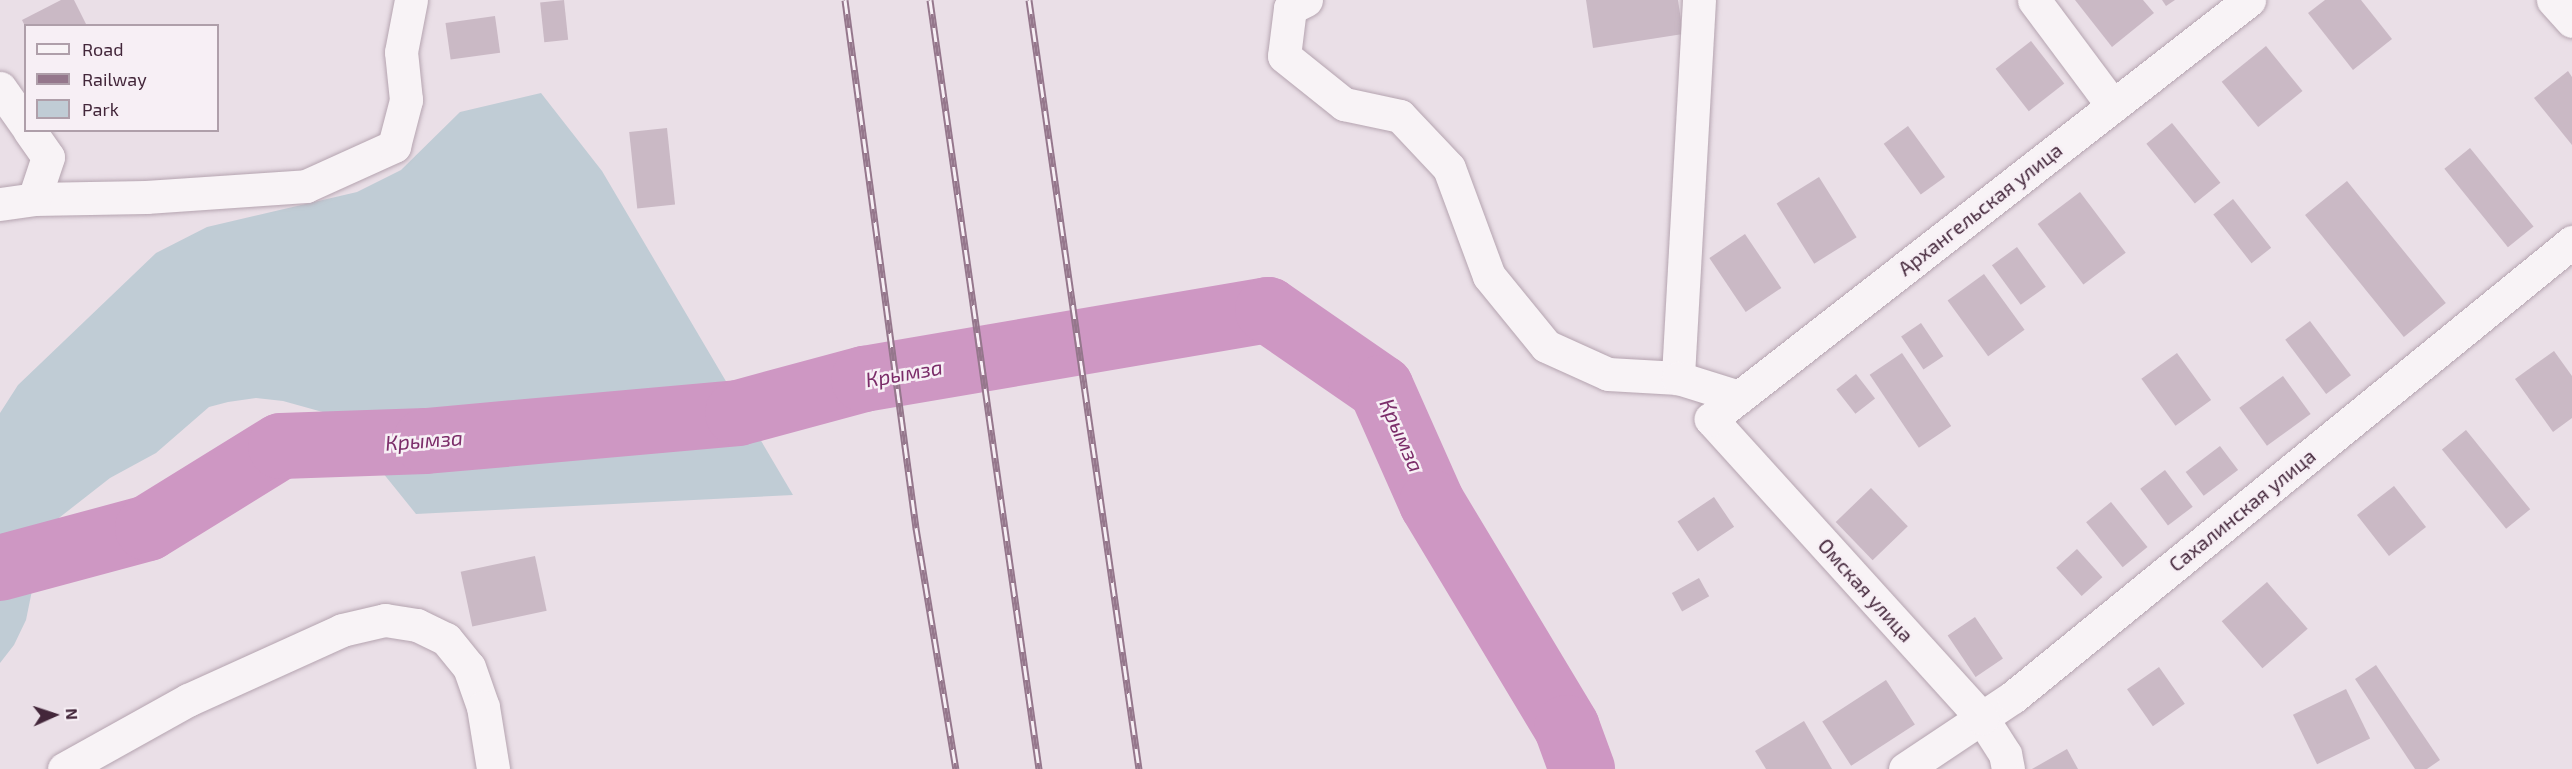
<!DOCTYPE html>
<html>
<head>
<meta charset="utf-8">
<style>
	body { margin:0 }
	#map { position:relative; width:2572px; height:769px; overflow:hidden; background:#eadfe7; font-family:"Exo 2",sans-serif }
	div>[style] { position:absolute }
	.green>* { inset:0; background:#c0ccd5 }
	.river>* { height:66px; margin:-33px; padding:0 33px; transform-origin:33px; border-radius:33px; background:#ce97c3 }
	.building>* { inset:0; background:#cab9c5; transform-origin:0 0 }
	.roads { filter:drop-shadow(0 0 2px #b5a4b0) drop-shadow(0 0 2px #b5a4b0) }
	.minor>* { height:33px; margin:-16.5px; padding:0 16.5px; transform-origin:16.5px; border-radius:16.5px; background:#f8f3f6 }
	.rail>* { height:7px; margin-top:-3.5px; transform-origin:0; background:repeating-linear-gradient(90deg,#f7eff5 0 14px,#95778c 0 28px); box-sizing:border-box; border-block:2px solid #95778c }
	span { translate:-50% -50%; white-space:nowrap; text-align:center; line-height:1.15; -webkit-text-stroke:5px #f7eff5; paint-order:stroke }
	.street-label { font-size:20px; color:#43263a }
	.water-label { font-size:21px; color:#7b2c69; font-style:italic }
	.legend { position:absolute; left:24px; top:24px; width:195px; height:108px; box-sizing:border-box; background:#f7eff5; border:2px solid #af9faa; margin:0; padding:8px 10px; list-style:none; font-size:18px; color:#43263a }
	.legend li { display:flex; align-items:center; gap:12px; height:30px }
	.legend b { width:30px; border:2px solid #af9faa }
	.north { position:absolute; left:24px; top:685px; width:60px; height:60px; -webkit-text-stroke:4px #f7eff5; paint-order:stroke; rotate:87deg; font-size:16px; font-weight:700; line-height:24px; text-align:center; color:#43263a }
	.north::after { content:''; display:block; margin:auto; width:21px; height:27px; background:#43263a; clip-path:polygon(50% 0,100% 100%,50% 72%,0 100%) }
</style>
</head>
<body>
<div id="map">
	<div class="green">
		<div style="clip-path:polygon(541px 93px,602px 171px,793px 495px,416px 514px,337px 416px,283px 401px,256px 398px,228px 402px,209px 407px,156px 453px,110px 478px,55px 521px,37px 566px,26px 620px,14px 645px,0 663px,0 413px,18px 385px,156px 253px,207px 227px,357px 192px,401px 170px,460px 112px)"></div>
	</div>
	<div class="river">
		<div style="left:0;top:568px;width:153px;rotate:-15.1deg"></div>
		<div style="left:148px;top:528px;width:156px;rotate:-31.7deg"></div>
		<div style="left:281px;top:446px;width:145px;rotate:-2deg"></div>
		<div style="left:426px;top:441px;width:313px;rotate:-5.1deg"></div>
		<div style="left:738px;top:413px;width:131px;rotate:-15.1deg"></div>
		<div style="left:864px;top:379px;width:410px;rotate:-9.7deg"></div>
		<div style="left:1268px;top:310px;width:137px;rotate:34.6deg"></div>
		<div style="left:1381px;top:388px;width:126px;rotate:66.1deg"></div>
		<div style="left:1432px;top:503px;width:262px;rotate:59deg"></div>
		<div style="left:1567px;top:728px;width:44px;rotate:69.9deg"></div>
	</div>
	<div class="building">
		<div style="clip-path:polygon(61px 0,74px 0,87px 26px,25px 26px,22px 20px)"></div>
		<div style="left:564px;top:0;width:40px;height:24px;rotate:84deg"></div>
		<div style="clip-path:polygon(1586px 0,1678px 0,1683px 34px,1593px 48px)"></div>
		<div style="clip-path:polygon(2075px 0,2143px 0,2154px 13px,2112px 47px)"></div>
		<div style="clip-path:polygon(2162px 0,2175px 0,2166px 6px)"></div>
		<div style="clip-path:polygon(2325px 0,2361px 0,2392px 39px,2353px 70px,2308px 13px)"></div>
		<div style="left:495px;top:16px;width:37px;height:50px;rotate:82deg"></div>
		<div style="left:2031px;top:41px;width:54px;height:45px;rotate:52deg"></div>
		<div style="left:2266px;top:46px;width:58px;height:57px;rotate:51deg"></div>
		<div style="clip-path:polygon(2568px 71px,2572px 77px,2572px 145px,2534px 98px)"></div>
		<div style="left:2172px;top:123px;width:77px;height:33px;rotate:51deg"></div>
		<div style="left:1908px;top:126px;width:63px;height:30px;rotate:54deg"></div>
		<div style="left:667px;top:128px;width:77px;height:38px;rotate:84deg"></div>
		<div style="left:2470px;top:148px;width:101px;height:33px;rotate:51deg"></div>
		<div style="left:1819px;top:177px;width:71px;height:50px;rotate:58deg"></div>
		<div style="left:2347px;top:181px;width:157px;height:54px;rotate:51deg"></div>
		<div style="left:2080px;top:192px;width:76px;height:53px;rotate:53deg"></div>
		<div style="left:2233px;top:199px;width:62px;height:25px;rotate:52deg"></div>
		<div style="left:1745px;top:234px;width:65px;height:43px;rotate:56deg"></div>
		<div style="left:2017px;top:247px;width:49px;height:31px;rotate:54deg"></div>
		<div style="left:1984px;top:274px;width:69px;height:45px;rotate:54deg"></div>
		<div style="left:2310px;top:321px;width:68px;height:31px;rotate:53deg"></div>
		<div style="left:1921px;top:323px;width:40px;height:24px;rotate:56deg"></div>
		<div style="clip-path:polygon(2554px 351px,2572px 376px,2572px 418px,2553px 432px,2515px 379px)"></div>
		<div style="left:1902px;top:353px;width:88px;height:39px;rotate:56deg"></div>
		<div style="left:2177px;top:353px;width:58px;height:44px;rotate:54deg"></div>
		<div style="left:1856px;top:374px;width:31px;height:25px;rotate:52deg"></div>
		<div style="left:2283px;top:376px;width:47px;height:54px;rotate:54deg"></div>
		<div style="left:2466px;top:430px;width:102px;height:31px;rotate:51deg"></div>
		<div style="left:2220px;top:446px;width:30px;height:43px;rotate:53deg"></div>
		<div style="left:2165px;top:470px;width:46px;height:31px;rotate:53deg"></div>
		<div style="left:2394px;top:486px;width:52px;height:47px;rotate:52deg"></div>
		<div style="left:1871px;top:488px;width:53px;height:49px;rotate:46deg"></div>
		<div style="left:1714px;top:497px;width:36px;height:44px;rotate:56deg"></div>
		<div style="left:2111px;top:502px;width:58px;height:32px;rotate:51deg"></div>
		<div style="left:2077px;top:549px;width:38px;height:28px;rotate:48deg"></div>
		<div style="left:535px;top:556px;width:56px;height:76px;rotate:78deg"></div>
		<div style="left:1699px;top:578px;width:21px;height:31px;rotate:61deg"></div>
		<div style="left:2267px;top:582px;width:62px;height:60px;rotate:49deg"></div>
		<div style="left:1975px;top:617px;width:50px;height:33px;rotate:56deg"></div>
		<div style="clip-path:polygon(2376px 665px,2440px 760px,2427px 769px,2415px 769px,2355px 679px)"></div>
		<div style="left:2159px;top:667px;width:45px;height:39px;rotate:55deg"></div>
		<div style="left:1886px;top:680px;width:53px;height:76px;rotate:57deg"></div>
		<div style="left:2346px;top:689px;width:55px;height:59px;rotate:64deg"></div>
		<div style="clip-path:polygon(1804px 721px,1832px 769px,1766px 769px,1755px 751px)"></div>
		<div style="clip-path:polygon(2067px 749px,2078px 769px,2032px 769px)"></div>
	</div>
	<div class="roads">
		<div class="minor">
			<div style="left:1306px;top:0;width:18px;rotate:153deg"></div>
			<div style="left:1290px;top:8px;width:48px;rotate:97.1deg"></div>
			<div style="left:1284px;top:56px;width:77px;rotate:38.7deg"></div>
			<div style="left:1344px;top:104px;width:57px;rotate:12.1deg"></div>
			<div style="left:1400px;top:116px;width:71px;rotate:46.7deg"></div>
			<div style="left:1449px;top:168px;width:115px;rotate:69.7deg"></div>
			<div style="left:1489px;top:276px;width:90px;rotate:50.8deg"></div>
			<div style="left:1546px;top:346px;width:68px;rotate:24.3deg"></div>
			<div style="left:1608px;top:374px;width:70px;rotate:3.3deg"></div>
			<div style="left:1699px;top:0;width:379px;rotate:93.2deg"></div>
			<div style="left:1678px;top:378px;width:64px;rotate:17.3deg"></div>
			<div style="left:2034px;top:0;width:132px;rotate:53.3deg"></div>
			<div style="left:2553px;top:0;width:28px;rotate:48deg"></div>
			<div style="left:0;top:88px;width:45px;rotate:54.9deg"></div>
			<div style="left:34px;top:199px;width:112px;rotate:-1deg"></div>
			<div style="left:146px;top:197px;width:160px;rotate:-3.9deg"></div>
			<div style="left:306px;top:186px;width:97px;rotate:-24.4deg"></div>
			<div style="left:394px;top:146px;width:48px;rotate:-75.4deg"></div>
			<div style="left:406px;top:100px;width:48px;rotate:-95.9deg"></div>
			<div style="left:401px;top:52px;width:53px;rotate:-79.1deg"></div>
			<div style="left:0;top:204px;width:34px;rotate:-8deg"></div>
			<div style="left:34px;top:199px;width:44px;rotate:-71.6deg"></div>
			<div style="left:48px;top:157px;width:33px;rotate:-125deg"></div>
			<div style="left:64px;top:769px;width:142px;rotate:-29.1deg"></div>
			<div style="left:188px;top:700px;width:169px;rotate:-24.4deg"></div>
			<div style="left:342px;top:630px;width:44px;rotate:-13.1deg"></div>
			<div style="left:385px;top:620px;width:32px;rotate:9deg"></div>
			<div style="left:417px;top:625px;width:32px;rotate:26deg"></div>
			<div style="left:446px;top:639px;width:36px;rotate:51deg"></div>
			<div style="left:469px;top:667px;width:42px;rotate:70.7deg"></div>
			<div style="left:483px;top:707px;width:63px;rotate:80.8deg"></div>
			<div style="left:1905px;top:769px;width:130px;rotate:-33.7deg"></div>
			<div style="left:2013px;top:697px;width:721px;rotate:-39.14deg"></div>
			<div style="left:2008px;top:769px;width:15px;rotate:-101deg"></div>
			<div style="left:2005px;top:754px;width:43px;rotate:-122.6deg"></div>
			<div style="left:1982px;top:718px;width:404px;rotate:-132.2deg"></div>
			<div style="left:1711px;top:419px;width:682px;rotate:-37.91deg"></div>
		</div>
	</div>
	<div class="rail">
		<div style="left:845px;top:0;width:533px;rotate:82.34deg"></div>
		<div style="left:916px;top:528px;width:244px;rotate:80.6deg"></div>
		<div style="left:930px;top:0;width:777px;rotate:81.93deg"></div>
		<div style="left:1029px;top:0;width:777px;rotate:81.86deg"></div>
	</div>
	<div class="street-label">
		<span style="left:1980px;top:209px;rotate:-38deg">Архангельская улица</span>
		<span style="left:2242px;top:510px;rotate:-39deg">Сахалинская улица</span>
		<span style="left:1866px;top:590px;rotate:48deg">Омская улица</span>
	</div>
	<div class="water-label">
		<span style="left:904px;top:373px;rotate:-10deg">Крымза</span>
		<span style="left:1402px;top:435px;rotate:66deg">Крымза</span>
		<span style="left:424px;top:440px;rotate:-4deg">Крымза</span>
	</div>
	<ul class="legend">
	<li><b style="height:8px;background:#f8f3f6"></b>Road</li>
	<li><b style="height:8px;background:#95778c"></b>Railway</li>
	<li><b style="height:16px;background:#c0ccd5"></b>Park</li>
	</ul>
	<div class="north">N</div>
</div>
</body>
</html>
